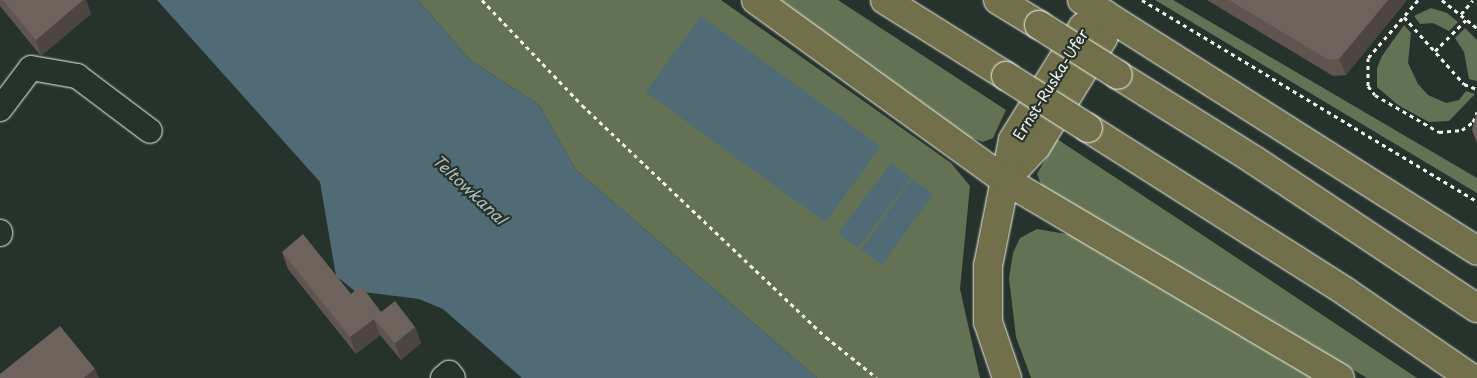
<!DOCTYPE html>
<html>
<head>
<meta charset="utf-8">
<style>
	body { margin:0 }
	#map { position:relative; width:1477px; height:378px; overflow:hidden; background:#26332d; font-family:"Playpen Sans",sans-serif }
	div>[style] { position:absolute }
	.green>* { inset:0; background:#637254 }
	.water>* { inset:0; background:#506b75; transform-origin:0 0 }
	.path>* { height:3px; margin-top:-1.5px; transform-origin:0; background:repeating-linear-gradient(90deg,#f4f1e8 0 4px,transparent 0 8px) }
	.roads { filter:drop-shadow(0 0 1px #f4f1e8) drop-shadow(0 0 1px #f4f1e8) }
	.minor>* { height:24px; margin:-12px; padding:0 12px; transform-origin:12px; border-radius:12px; background:#26332d }
	.major>* { height:28px; margin:-14px; padding:0 14px; transform-origin:14px; border-radius:14px; background:#71704a }
	.highway>* { height:28px; margin:-14px; padding:0 14px; transform-origin:14px; border-radius:14px; background:#71704a }
	.bridges { filter:drop-shadow(0 0 1px #f4f1e8) drop-shadow(0 0 1px #f4f1e8) }
	.highway-bridge>* { height:28px; margin:-14px; padding:0 14px; transform-origin:14px; border-radius:14px; background:#71704a }
	.wall>* { inset:0; background:#5f544f }
	.shaded-wall>* { inset:0; background:#4d4540 }
	.building>* { inset:0; background:#6e625c }
	span { translate:-50% -50%; white-space:nowrap; text-align:center; line-height:1.15; -webkit-text-stroke:4.5px #26332d; paint-order:stroke }
	.street-label { font-size:15px; color:#f4f1e8 }
	.water-label { font-size:16px; color:#b2bbba; font-style:italic }
</style>
</head>
<body>
<div id="map">
	<div class="green">
		<div style="clip-path:polygon(418px 0,721px 0,951px 163px,970px 186px,960px 289px,980px 378px,817px 378px,576px 170px,539px 105px,470px 60px)"></div>
		<div style="clip-path:polygon(780px 0,838px 0,1006px 110px,993px 138px,983px 142px,969px 137px)"></div>
		<div style="clip-path:polygon(1155px 0,1173px 0,1477px 178px,1477px 193px)"></div>
		<div style="clip-path:polygon(1431px 8px,1447px 13px,1458px 22px,1449px 31px,1433px 23px,1420px 24px,1414px 16px)"></div>
		<div style="clip-path:polygon(1404px 25px,1411px 33px,1408px 63px,1418px 84px,1428px 95px,1446px 103px,1459px 100px,1466px 91px,1475px 94px,1449px 121px,1429px 122px,1398px 105px,1377px 87px,1377px 68px,1382px 56px)"></div>
		<div style="clip-path:polygon(1465px 28px,1477px 40px,1477px 81px,1469px 79px,1464px 52px,1455px 38px)"></div>
		<div style="clip-path:polygon(1057px 139px,1195px 230px,1417px 378px,1367px 378px,1042px 187px,1037px 174px)"></div>
		<div style="clip-path:polygon(1037px 229px,1072px 235px,1315px 378px,1031px 378px,1016px 337px,1009px 278px,1013px 253px,1020px 238px)"></div>
	</div>
	<div class="water">
		<div style="clip-path:polygon(157px 0,418px 0,470px 60px,539px 105px,576px 170px,817px 378px,522px 378px,443px 309px,419px 299px,355px 291px,336px 276px,320px 182px)"></div>
		<div style="left:701px;top:16px;width:222px;height:94px;rotate:36deg"></div>
		<div style="left:891px;top:163px;width:25px;height:88px;rotate:37deg"></div>
		<div style="left:912px;top:179px;width:26px;height:87px;rotate:36deg"></div>
	</div>
	<div class="path">
		<div style="left:482px;top:0;width:145px;rotate:46.4deg"></div>
		<div style="left:582px;top:105px;width:337px;rotate:43.6deg"></div>
		<div style="left:826px;top:337px;width:65px;rotate:38.8deg"></div>
		<div style="left:1142px;top:0;width:391px;rotate:31deg"></div>
		<div style="left:1418px;top:0;width:77px;rotate:130.8deg"></div>
		<div style="left:1368px;top:58px;width:28px;rotate:90deg"></div>
		<div style="left:1368px;top:86px;width:11px;rotate:52deg"></div>
		<div style="left:1375px;top:95px;width:74px;rotate:30deg"></div>
		<div style="left:1439px;top:132px;width:23px;rotate:-5deg"></div>
		<div style="left:1462px;top:130px;width:14px;rotate:-36deg"></div>
		<div style="left:1473px;top:122px;width:11px;rotate:-68deg"></div>
		<div style="left:1442px;top:0;width:45px;rotate:38.7deg"></div>
		<div style="left:1461px;top:14px;width:18px;rotate:-49deg"></div>
		<div style="left:1404px;top:17px;width:90px;rotate:48.2deg"></div>
		<div style="left:1464px;top:84px;width:14px;rotate:21deg"></div>
		<div style="left:1435px;top:51px;width:45px;rotate:-45deg"></div>
	</div>
	<div class="roads">
		<div class="minor">
			<div style="left:0;top:109px;width:51px;rotate:-52.9deg"></div>
			<div style="left:31px;top:68px;width:47px;rotate:9.9deg"></div>
			<div style="left:77px;top:76px;width:91px;rotate:37deg"></div>
			<div style="left:0;top:232px;width:2px;rotate:90deg"></div>
			<div style="left:443px;top:378px;width:8px;rotate:-40deg"></div>
			<div style="left:449px;top:373px;width:6px;rotate:51deg"></div>
		</div>
		<div class="major">
			<div style="left:1005px;top:180px;width:45px;rotate:-46.8deg"></div>
			<div style="left:1036px;top:147px;width:128px;rotate:-58.4deg"></div>
			<div style="left:1103px;top:38px;width:24px;rotate:-88deg"></div>
			<div style="left:1007px;top:378px;width:59px;rotate:-108.7deg"></div>
			<div style="left:988px;top:322px;width:56px;rotate:-90deg"></div>
			<div style="left:988px;top:266px;width:128px;rotate:-78.8deg"></div>
			<div style="left:1013px;top:140px;width:133px;rotate:-58.2deg"></div>
			<div style="left:1083px;top:27px;width:25px;rotate:-32deg"></div>
		</div>
		<div class="highway">
			<div style="left:756px;top:0;width:307px;rotate:35.9deg"></div>
			<div style="left:1005px;top:180px;width:389px;rotate:30.6deg"></div>
			<div style="left:885px;top:0;width:143px;rotate:32.1deg"></div>
			<div style="left:998px;top:0;width:48px;rotate:31.4deg"></div>
			<div style="left:1082px;top:0;width:468px;rotate:32.4deg"></div>
			<div style="left:1118px;top:75px;width:160px;rotate:32deg"></div>
			<div style="left:1254px;top:160px;width:268px;rotate:33.6deg"></div>
			<div style="left:1088px;top:128px;width:306px;rotate:32.4deg"></div>
			<div style="left:1346px;top:292px;width:152px;rotate:34.5deg"></div>
		</div>
	</div>
	<div class="bridges">
		<div class="highway-bridge">
			<div style="left:1039px;top:25px;width:93px;rotate:32.3deg"></div>
			<div style="left:1006px;top:76px;width:97px;rotate:32.4deg"></div>
		</div>
	</div>
	<div class="wall">
		<div style="clip-path:polygon(0 0,86px 0,91px 14px,41px 56px,0 6px)"></div>
		<div style="clip-path:polygon(1207px 0,1407px 0,1346px 75px,1333px 76px)"></div>
		<div style="clip-path:polygon(282px 252px,381px 312px,415px 327px,421px 343px,401px 360px,380px 335px,356px 354px,288px 269px)"></div>
	</div>
	<div class="shaded-wall">
		<div style="clip-path:polygon(83px 0,86px 0,91px 14px,41px 56px,36px 40px)"></div>
		<div style="clip-path:polygon(1388px 0,1407px 0,1346px 75px,1339px 59px)"></div>
		<div style="clip-path:polygon(374px 319px,380px 335px,356px 354px,350px 337px)"></div>
		<div style="clip-path:polygon(415px 327px,421px 343px,401px 360px,395px 343px)"></div>
		<div style="clip-path:polygon(95px 369px,99px 378px,84px 378px)"></div>
	</div>
	<div class="building">
		<div style="clip-path:polygon(3px 0,83px 0,36px 40px)"></div>
		<div style="clip-path:polygon(1229px 0,1388px 0,1339px 59px,1327px 59px)"></div>
		<div style="clip-path:polygon(1477px 112px,1477px 143px,1472px 130px)"></div>
		<div style="clip-path:polygon(303px 234px,351px 294px,361px 285px,381px 312px,395px 301px,415px 327px,395px 343px,374px 319px,350px 337px,282px 252px)"></div>
		<div style="clip-path:polygon(60px 326px,95px 369px,84px 378px,0 378px,0 374px)"></div>
	</div>
	<div class="street-label">
		<span style="left:1050px;top:84px;rotate:-58deg">Ernst-Ruska-Ufer</span>
	</div>
	<div class="water-label">
		<span style="left:470px;top:189px;rotate:43deg">Teltowkanal</span>
	</div>
</div>
</body>
</html>
